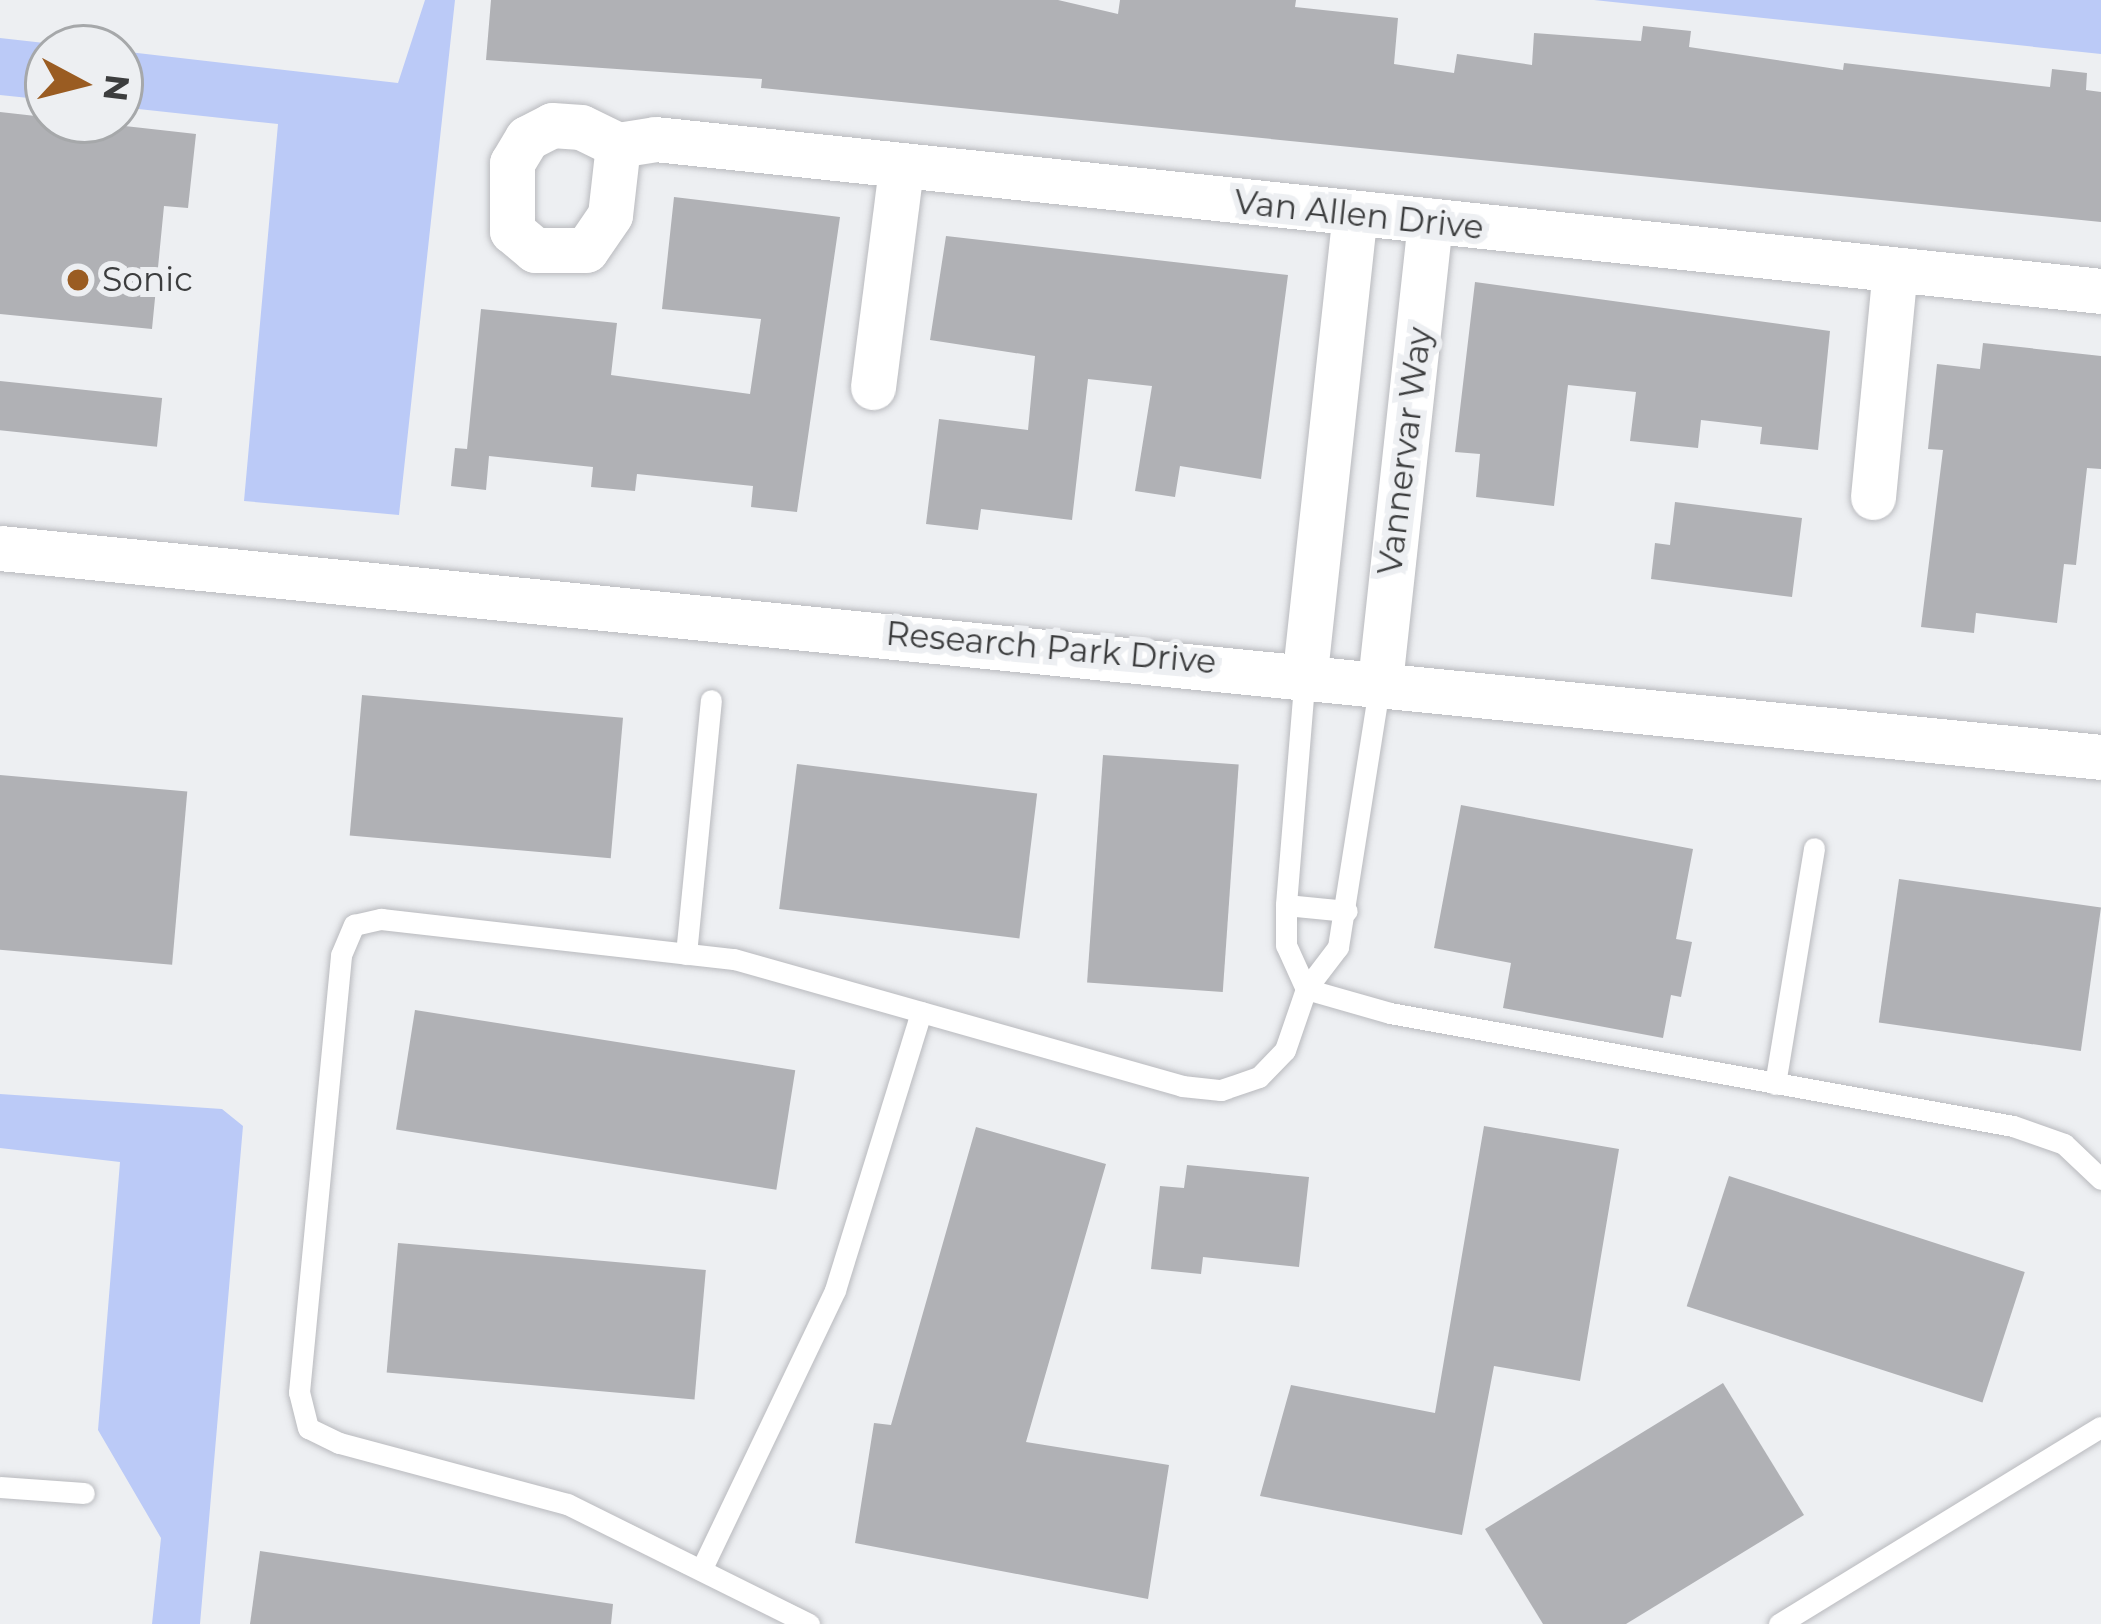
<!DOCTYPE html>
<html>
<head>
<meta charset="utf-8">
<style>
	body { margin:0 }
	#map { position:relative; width:2101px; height:1624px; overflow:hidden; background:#edeff2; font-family:Montserrat,sans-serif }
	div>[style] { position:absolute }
	.green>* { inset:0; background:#bbcaf7 }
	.building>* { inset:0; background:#b0b1b5; transform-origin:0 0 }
	.roads { filter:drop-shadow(0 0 3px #b9babe) drop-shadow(0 0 3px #b9babe) }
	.service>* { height:21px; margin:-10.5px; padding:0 10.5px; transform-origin:10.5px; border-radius:10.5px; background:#fff }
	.minor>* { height:45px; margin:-22.5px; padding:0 22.5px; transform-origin:22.5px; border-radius:22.5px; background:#fff }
	.dots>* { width:33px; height:33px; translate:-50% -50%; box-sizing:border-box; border:6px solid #edeff2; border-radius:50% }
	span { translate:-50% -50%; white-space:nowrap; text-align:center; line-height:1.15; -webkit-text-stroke:12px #edeff2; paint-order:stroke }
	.street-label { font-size:33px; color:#3c3d3e }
	.poi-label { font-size:33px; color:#3c3d3e }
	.left { translate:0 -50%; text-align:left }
	.north { position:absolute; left:24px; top:24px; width:120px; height:120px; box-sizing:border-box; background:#edeff2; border:3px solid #a6a8aa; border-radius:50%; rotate:97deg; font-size:33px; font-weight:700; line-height:48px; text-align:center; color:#3c3d3e }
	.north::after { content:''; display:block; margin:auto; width:42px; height:54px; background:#9a5c22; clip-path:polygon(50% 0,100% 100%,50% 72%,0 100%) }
</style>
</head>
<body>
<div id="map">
	<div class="green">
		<div style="clip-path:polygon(425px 0,455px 0,399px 515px,244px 501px,278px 124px,120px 107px,120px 51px,398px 83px)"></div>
		<div style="clip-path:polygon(1594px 0,2101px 0,2101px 54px)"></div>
		<div style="clip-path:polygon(0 38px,89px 48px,48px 48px,48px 100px,0 95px)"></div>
		<div style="clip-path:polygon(0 1094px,222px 1109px,243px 1126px,200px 1624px,152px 1624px,161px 1538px,98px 1430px,120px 1162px,0 1148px)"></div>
	</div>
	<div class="building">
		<div style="clip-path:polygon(491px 0,1058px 0,1118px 14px,1120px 0,1296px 0,1295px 7px,1398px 18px,1394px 64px,1454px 73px,1457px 54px,1532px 65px,1534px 33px,1641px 41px,1643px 26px,1691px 31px,1689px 47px,1843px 70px,1844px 63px,2050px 87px,2052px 69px,2087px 73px,2086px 90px,2101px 92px,2101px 222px,761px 88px,762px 79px,486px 60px)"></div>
		<div style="clip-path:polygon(0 112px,196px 134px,188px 208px,164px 206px,152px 329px,0 314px)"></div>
		<div style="clip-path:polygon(674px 197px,840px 217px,797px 512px,751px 507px,753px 486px,637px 474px,635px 491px,591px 487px,593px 467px,489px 456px,486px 490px,451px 486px,455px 448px,467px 449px,481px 309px,617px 323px,611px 375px,750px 394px,761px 319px,662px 309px)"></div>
		<div style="clip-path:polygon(946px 236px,1288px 275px,1261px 479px,1180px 466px,1175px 497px,1135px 491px,1152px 386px,1088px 379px,1072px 520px,981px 509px,978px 530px,926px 524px,939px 419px,1028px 430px,1035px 356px,930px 340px)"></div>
		<div style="clip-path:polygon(1475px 282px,1830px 331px,1818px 450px,1760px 444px,1762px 427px,1701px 420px,1698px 448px,1630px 441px,1636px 392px,1568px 385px,1554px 506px,1476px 497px,1480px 454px,1455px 452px)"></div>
		<div style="clip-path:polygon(1983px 343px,2101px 356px,2101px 469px,2087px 468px,2076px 565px,2064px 564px,2057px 623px,1976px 613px,1974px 633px,1921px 627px,1943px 450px,1928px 449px,1937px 364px,1980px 369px)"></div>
		<div style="left:0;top:381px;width:163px;height:49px;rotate:6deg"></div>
		<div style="clip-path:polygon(1675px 502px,1802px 518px,1792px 597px,1651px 579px,1655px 543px,1670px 545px)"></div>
		<div style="left:362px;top:695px;width:262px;height:141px;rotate:5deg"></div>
		<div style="left:1103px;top:755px;width:136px;height:228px;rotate:4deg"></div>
		<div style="left:797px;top:764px;width:242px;height:146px;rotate:7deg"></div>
		<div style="left:0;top:775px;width:188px;height:174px;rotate:5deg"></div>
		<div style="clip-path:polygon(1461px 805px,1693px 849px,1676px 939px,1692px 942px,1681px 997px,1671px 995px,1663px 1038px,1503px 1008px,1511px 963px,1434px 948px)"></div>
		<div style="left:1899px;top:879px;width:204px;height:145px;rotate:8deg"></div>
		<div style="left:415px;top:1010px;width:385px;height:121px;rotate:9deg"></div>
		<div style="clip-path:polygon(1484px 1126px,1619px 1149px,1580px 1381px,1494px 1366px,1462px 1535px,1260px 1496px,1291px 1385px,1435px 1413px)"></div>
		<div style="clip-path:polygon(976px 1127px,1106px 1164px,1026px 1442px,1169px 1465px,1148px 1599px,855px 1543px,874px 1423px,891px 1425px)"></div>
		<div style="clip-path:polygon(1187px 1165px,1309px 1177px,1299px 1267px,1203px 1257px,1201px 1274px,1151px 1269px,1160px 1186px,1184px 1188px)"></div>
		<div style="left:1729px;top:1176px;width:311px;height:137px;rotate:18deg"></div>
		<div style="left:398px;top:1243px;width:309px;height:130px;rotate:5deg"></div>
		<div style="clip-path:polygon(1723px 1383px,1804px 1515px,1626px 1624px,1543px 1624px,1485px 1529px)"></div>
		<div style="clip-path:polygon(260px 1551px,613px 1604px,611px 1624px,250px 1624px)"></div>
	</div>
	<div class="roads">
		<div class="service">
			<div style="left:1305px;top:673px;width:233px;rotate:94.7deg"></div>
			<div style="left:1286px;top:905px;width:40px;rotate:90deg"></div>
			<div style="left:1286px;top:945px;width:48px;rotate:65.6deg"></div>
			<div style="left:1306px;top:989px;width:87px;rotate:15.9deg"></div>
			<div style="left:1390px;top:1013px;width:633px;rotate:10.28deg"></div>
			<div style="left:2013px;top:1126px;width:54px;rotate:19.4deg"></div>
			<div style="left:2064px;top:1144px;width:51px;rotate:43.4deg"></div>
			<div style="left:1286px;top:905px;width:61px;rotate:5.6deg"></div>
			<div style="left:686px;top:954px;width:255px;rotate:-84.4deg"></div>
			<div style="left:1775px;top:1084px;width:239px;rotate:-80.6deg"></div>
			<div style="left:0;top:1487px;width:84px;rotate:4.1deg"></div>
			<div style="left:703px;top:1566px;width:306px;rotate:-64.4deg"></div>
			<div style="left:835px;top:1290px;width:291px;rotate:-72.8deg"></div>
			<div style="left:809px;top:1624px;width:270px;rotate:-153.6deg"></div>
			<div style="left:567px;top:1504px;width:236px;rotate:-165deg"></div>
			<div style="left:339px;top:1443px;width:34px;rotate:-154deg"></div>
			<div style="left:308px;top:1428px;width:37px;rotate:-104deg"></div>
			<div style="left:299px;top:1392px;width:439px;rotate:-84.5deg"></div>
			<div style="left:341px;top:955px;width:33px;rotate:-67deg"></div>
			<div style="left:354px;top:925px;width:28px;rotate:-13deg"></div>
			<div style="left:381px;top:919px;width:355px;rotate:6.5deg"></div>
			<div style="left:734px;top:959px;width:466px;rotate:15.8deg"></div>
			<div style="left:1182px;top:1086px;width:39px;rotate:6deg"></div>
			<div style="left:1221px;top:1090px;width:40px;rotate:-18.9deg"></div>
			<div style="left:1259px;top:1077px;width:37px;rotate:-46deg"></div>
			<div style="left:1285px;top:1050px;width:65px;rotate:-71deg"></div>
			<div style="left:1306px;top:989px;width:53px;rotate:-52.7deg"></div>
			<div style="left:1338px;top:947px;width:268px;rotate:-81deg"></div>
			<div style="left:1779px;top:1624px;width:377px;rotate:-31.5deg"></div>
		</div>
		<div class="minor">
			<div style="left:618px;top:145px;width:70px;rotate:96.5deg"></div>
			<div style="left:610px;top:215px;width:42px;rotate:124.4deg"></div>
			<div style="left:586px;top:250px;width:51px;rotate:180deg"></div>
			<div style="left:535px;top:250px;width:30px;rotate:-140deg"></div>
			<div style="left:512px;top:231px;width:68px;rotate:-90deg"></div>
			<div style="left:512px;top:163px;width:29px;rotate:-59deg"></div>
			<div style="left:527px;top:138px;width:28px;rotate:-27deg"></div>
			<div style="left:552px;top:125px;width:29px;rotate:4deg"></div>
			<div style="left:581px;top:127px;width:41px;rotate:25.9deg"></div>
			<div style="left:618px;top:145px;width:37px;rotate:-9deg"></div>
			<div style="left:655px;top:139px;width:1454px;rotate:6deg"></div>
			<div style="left:873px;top:387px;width:222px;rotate:-82.7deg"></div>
			<div style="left:1873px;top:497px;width:228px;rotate:-84.5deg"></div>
			<div style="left:0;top:548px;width:2111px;rotate:5.68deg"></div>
			<div style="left:1305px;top:672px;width:460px;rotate:-83.8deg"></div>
			<div style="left:1380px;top:682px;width:464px;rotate:-83.8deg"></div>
		</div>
	</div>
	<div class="dots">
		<div style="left:78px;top:280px;background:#9a5c22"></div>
	</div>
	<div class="street-label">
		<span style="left:1359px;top:215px;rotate:6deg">Van Allen Drive</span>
		<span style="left:1405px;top:451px;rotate:-83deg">Vannervar Way</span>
		<span style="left:1051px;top:648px;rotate:5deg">Research Park Drive</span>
	</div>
	<div class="poi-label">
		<span class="left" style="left:102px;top:280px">Sonic</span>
	</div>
	<div class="north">N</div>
</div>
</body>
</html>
